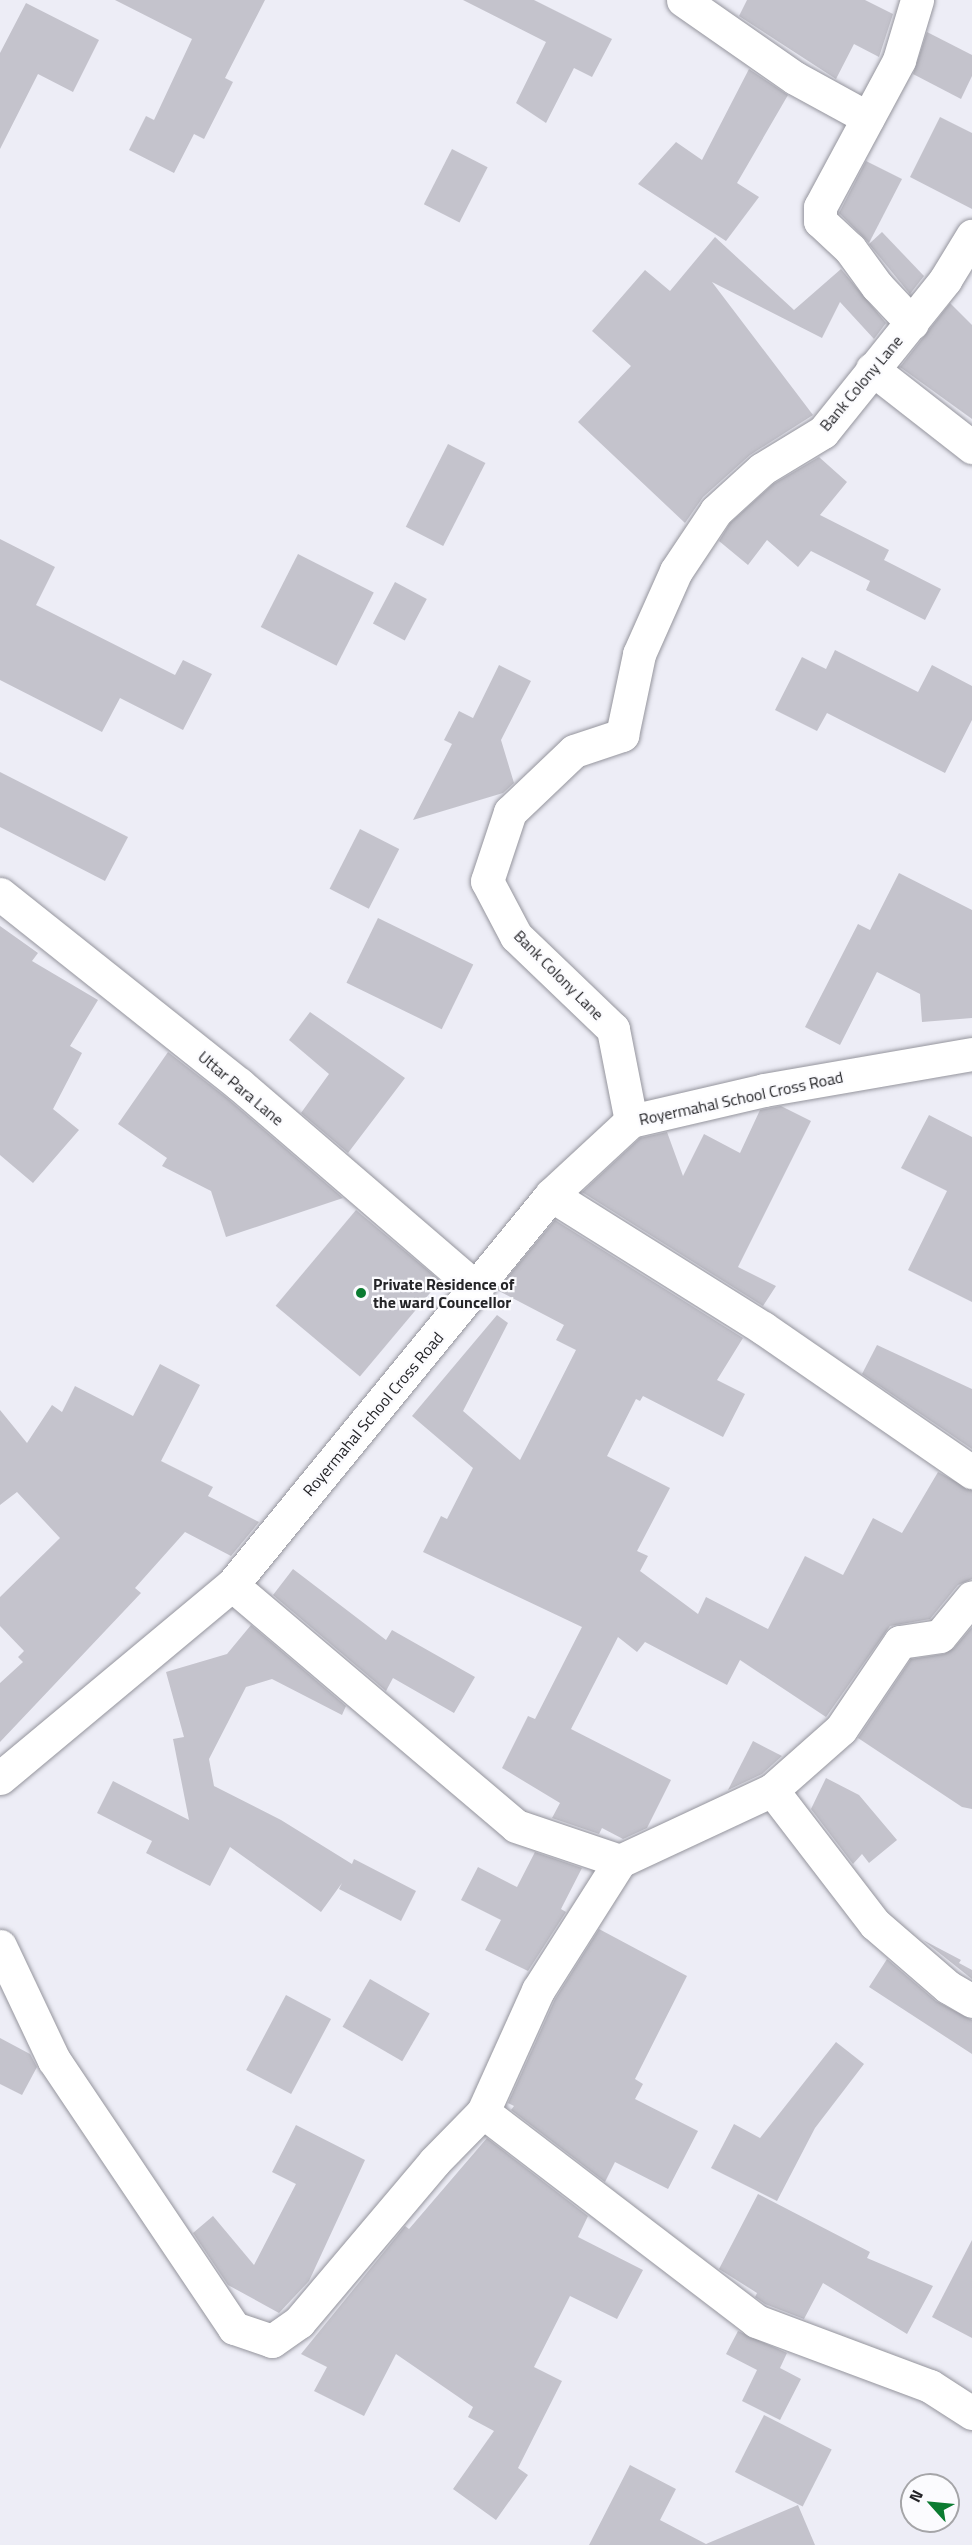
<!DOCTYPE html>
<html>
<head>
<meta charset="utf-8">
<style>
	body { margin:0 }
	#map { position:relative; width:972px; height:2545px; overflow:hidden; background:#ededf6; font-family:"Titillium Web",sans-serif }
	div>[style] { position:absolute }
	.building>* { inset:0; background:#c4c3cc; transform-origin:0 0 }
	.roads { filter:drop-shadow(0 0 2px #95959d) drop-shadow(0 0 2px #95959d) }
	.street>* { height:33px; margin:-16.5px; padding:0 16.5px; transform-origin:16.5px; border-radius:16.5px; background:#fff }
	.dots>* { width:16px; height:16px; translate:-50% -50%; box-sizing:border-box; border:3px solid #fbfbfe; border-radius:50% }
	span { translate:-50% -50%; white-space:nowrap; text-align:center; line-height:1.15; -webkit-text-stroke:4.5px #fbfbfe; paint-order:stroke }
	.street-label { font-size:16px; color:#242427 }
	.poi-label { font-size:16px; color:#242427; font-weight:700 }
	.left { translate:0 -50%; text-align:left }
	.north { position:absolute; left:900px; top:2473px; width:60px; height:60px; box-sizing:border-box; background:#fbfbfe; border:2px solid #a5a5a8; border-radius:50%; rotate:297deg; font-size:16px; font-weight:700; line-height:24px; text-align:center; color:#242427 }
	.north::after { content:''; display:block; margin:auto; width:21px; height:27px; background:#0b7b31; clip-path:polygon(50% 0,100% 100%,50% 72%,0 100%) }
</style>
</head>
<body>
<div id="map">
	<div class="building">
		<div style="clip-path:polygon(115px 0,265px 0,225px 78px,233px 82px,204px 139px,194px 134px,174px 173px,129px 150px,146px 116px,154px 120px,192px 39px)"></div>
		<div style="clip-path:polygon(463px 0,534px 0,612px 39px,592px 77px,574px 68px,546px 123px,516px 103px,546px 42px)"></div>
		<div style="clip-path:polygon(747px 0,865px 0,893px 14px,879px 57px,854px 44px,836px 79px,739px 16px)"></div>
		<div style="clip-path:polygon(26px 3px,99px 40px,73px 92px,38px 74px,0 149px,0 53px)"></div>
		<div style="clip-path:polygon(927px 32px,972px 55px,972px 76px,961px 99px,913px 74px)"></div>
		<div style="clip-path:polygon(749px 69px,788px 95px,737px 183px,759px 197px,726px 241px,638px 184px,676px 142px,702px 160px)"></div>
		<div style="clip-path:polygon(940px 117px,972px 133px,972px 209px,910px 177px)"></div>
		<div style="left:452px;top:149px;width:40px;height:62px;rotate:27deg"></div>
		<div style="clip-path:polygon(866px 161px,902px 179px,869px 243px,839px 213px)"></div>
		<div style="clip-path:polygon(882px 232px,924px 276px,910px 294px,869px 244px)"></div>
		<div style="clip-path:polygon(715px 237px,794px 310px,841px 269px,886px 323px,874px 339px,840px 302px,822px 338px,712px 282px,813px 415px,750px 455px,703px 497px,685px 523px,578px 422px,631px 366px,592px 331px,645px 270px,670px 291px)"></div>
		<div style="clip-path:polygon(950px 303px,972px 325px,972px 419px,900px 367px)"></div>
		<div style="left:448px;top:444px;width:42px;height:93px;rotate:27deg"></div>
		<div style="clip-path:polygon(819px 457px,847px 482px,820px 515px,889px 550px,884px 560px,941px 589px,925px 620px,866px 590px,870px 581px,811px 551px,798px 567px,767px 540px,748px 565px,719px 541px,730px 523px,773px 484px)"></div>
		<div style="clip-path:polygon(0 539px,55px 567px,36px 605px,175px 675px,183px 660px,212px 674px,183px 730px,120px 698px,102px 732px,0 680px)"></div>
		<div style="left:298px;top:554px;width:85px;height:82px;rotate:27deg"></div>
		<div style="left:395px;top:582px;width:36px;height:47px;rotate:28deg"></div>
		<div style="clip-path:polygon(835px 650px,918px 692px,932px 665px,972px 686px,972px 720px,945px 773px,827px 713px,817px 731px,775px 710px,802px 657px,826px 669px)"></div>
		<div style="clip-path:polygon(499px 665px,531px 681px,501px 740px,514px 783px,503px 793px,413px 820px,452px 744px,444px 740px,459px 711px,473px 718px)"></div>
		<div style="clip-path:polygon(0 772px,128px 837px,105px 881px,0 827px)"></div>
		<div style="left:360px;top:829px;width:44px;height:67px;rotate:27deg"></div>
		<div style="clip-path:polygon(899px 873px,972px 910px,972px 1018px,922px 1022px,920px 994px,877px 972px,840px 1045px,805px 1027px,858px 924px,870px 930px)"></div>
		<div style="left:378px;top:918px;width:106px;height:72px;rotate:26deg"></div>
		<div style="clip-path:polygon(0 926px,38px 953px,32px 961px,98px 1000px,70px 1046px,82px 1053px,53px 1109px,79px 1130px,33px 1183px,0 1155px)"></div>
		<div style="clip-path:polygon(310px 1012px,405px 1078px,348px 1153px,301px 1113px,329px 1074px,289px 1040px)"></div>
		<div style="clip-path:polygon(168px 1052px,227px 1098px,343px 1198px,226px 1237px,211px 1191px,162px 1166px,167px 1158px,118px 1124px)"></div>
		<div style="clip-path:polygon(781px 1106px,811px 1121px,738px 1267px,776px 1286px,763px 1306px,582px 1192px,640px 1138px,667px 1132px,683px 1176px,704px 1134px,740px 1153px,760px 1110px)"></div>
		<div style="clip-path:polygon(929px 1115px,972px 1137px,972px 1302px,908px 1270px,947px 1191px,901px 1168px)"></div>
		<div style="left:356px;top:1210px;width:110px;height:125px;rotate:40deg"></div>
		<div style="clip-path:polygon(555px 1220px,743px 1338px,717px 1380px,745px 1394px,723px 1437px,643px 1396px,640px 1401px,636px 1399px,607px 1456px,670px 1488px,637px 1551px,648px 1556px,640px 1571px,698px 1614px,706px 1597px,768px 1629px,805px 1556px,843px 1575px,873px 1518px,902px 1533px,938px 1472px,972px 1490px,972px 1579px,958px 1585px,930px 1619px,890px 1626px,826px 1717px,740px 1660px,727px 1685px,645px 1642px,637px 1652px,618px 1637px,571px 1729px,671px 1780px,647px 1828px,623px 1839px,602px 1828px,599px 1834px,552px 1818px,560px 1803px,502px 1768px,528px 1716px,535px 1719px,582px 1627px,423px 1552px,441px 1516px,447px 1519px,473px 1468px,412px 1416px,497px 1315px,508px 1323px,463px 1411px,520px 1460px,576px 1350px,556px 1340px,564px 1325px,497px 1290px)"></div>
		<div style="clip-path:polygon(877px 1345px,972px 1389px,972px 1449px,862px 1374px)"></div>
		<div style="clip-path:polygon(160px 1364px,200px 1385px,161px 1461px,213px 1487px,208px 1496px,259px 1522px,231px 1556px,185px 1532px,135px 1588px,141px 1593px,0 1742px,0 1683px,23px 1662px,18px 1657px,24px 1651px,0 1626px,0 1597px,60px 1538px,17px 1492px,0 1505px,0 1410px,27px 1443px,52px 1405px,62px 1412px,75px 1386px,133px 1416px)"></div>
		<div style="clip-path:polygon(293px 1569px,386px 1640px,392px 1630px,475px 1677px,454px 1713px,393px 1678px,386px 1691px,273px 1595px)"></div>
		<div style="clip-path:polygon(251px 1625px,346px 1706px,342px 1715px,272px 1679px,246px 1687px,209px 1759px,214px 1786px,281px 1820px,352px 1864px,354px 1859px,416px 1891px,401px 1921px,339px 1889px,342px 1883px,321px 1912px,230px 1847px,210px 1886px,146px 1853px,152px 1841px,97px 1813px,113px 1781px,189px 1820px,173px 1739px,184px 1737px,166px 1672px,227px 1654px)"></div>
		<div style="clip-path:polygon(972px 1627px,972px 1809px,962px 1807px,858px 1738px,911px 1659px,944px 1654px,954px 1648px)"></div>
		<div style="clip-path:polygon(753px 1741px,782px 1756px,762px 1774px,728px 1790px)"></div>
		<div style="clip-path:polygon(826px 1778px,859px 1795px,897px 1840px,869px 1863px,862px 1854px,853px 1864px,811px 1809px)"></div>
		<div style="clip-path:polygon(535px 1852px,582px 1868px,561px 1909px,566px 1912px,528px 1971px,485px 1950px,501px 1920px,461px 1900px,478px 1867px,517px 1887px)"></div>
		<div style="clip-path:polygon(599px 1929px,687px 1976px,635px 2079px,643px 2084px,635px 2099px,698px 2131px,668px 2189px,615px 2162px,605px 2182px,511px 2110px,514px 2106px,508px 2103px,555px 1999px)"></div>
		<div style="clip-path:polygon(923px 1940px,961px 1960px,959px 1963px,972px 1970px,972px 1979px)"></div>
		<div style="clip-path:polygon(887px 1959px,936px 2001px,972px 2020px,972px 2054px,869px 1987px)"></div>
		<div style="left:370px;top:1979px;width:69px;height:55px;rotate:30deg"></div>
		<div style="left:286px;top:1995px;width:51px;height:85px;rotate:28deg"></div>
		<div style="clip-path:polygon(0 2038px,30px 2054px,37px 2067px,22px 2095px,0 2084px)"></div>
		<div style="clip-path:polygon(836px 2042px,864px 2064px,815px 2128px,777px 2201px,711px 2168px,734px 2124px,760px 2138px)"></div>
		<div style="clip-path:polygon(296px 2125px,365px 2160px,309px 2281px,279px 2313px,228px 2285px,193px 2233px,213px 2216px,254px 2265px,296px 2184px,272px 2172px)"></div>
		<div style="clip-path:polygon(487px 2138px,588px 2216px,578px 2237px,643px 2270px,617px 2319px,570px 2296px,534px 2367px,562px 2381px,518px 2468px,528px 2475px,496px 2520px,453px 2489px,494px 2431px,468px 2417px,473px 2407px,396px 2354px,364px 2416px,314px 2391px,327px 2367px,301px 2354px,405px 2226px,409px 2229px)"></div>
		<div style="clip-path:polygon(758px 2194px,870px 2252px,867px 2258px,933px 2286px,907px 2334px,823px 2283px,804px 2319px,765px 2304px,755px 2297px,757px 2293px,719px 2269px)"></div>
		<div style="clip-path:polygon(972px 2240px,972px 2338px,932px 2317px)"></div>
		<div style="clip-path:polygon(738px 2331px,787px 2353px,780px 2368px,801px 2379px,780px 2420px,742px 2401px,757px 2370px,726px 2354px)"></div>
		<div style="left:764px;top:2415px;width:76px;height:64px;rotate:27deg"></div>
		<div style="clip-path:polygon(630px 2465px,676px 2489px,660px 2520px,706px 2544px,798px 2505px,815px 2545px,589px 2545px)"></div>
	</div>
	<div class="roads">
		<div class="street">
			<div style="left:683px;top:0;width:136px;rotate:34.9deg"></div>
			<div style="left:795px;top:78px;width:83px;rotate:28.7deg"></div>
			<div style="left:912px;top:323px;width:51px;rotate:-133.4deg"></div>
			<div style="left:877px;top:286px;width:46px;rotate:-126.1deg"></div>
			<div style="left:850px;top:249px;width:41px;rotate:-137deg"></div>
			<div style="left:820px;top:221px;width:14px;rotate:-90deg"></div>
			<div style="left:820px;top:207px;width:167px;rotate:-61.7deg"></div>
			<div style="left:899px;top:60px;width:63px;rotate:-73.3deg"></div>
			<div style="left:872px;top:369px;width:127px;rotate:38deg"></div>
			<div style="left:0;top:894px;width:305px;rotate:38.5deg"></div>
			<div style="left:239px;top:1084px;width:314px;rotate:40.7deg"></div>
			<div style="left:631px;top:1121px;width:94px;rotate:-101.1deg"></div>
			<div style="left:613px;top:1029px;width:134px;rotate:-136.2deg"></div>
			<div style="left:516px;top:936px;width:62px;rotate:-117.8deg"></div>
			<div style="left:487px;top:881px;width:73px;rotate:-71.6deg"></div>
			<div style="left:510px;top:812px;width:88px;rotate:-43.6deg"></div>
			<div style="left:574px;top:751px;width:51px;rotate:-18.4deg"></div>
			<div style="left:622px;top:735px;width:83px;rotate:-78.1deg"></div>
			<div style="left:639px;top:654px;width:91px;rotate:-66deg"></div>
			<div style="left:676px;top:571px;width:72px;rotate:-56.3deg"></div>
			<div style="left:716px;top:511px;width:62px;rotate:-42.4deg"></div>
			<div style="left:762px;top:469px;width:71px;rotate:-31.2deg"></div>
			<div style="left:823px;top:432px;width:195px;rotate:-51.2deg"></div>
			<div style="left:945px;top:280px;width:52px;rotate:-58.5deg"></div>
			<div style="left:551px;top:1195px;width:250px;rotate:32.1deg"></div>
			<div style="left:763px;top:1328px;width:254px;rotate:34.6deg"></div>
			<div style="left:232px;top:1585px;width:372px;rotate:40.3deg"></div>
			<div style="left:516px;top:1826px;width:110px;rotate:18.6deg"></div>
			<div style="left:620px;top:1861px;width:153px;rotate:122.4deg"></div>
			<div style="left:538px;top:1990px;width:134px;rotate:114.3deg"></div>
			<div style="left:483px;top:2112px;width:344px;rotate:37.4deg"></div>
			<div style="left:756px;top:2321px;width:186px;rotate:20.5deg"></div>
			<div style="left:930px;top:2386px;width:50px;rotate:32.7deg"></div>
			<div style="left:0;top:1778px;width:302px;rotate:-39.8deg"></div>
			<div style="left:232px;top:1585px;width:504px;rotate:-50.72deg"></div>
			<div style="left:551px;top:1195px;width:109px;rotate:-42.8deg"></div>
			<div style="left:631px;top:1121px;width:137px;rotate:-13.1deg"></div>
			<div style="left:764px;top:1090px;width:211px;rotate:-9.8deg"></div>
			<div style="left:772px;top:1790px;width:169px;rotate:52.5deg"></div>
			<div style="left:875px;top:1924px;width:96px;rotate:40.8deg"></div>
			<div style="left:948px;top:1987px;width:28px;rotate:30deg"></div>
			<div style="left:620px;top:1861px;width:168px;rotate:-25deg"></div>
			<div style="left:772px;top:1790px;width:92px;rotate:-41.5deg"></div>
			<div style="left:841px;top:1729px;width:105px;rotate:-55.9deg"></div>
			<div style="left:900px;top:1642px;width:40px;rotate:-8.5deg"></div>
			<div style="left:940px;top:1636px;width:50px;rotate:-50.6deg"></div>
			<div style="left:0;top:1946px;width:126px;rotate:64.7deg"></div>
			<div style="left:54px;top:2060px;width:323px;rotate:56.1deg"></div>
			<div style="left:234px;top:2328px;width:40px;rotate:18.9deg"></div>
			<div style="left:272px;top:2341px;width:33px;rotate:-35deg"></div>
			<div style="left:299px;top:2322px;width:209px;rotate:-49.8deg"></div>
			<div style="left:434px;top:2162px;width:70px;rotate:-45.6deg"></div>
		</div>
	</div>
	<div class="dots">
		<div style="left:361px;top:1293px;background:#0b7b31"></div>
	</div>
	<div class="street-label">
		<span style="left:861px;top:383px;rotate:-50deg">Bank Colony Lane</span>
		<span style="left:559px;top:975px;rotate:45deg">Bank Colony Lane</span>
		<span style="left:241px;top:1088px;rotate:40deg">Uttar Para Lane</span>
		<span style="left:741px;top:1098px;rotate:-12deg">Royermahal School Cross Road</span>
		<span style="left:373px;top:1414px;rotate:-50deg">Royermahal School Cross Road</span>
	</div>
	<div class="poi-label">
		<span class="left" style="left:373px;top:1293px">Private Residence of<br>the ward Councellor</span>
	</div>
	<div class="north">N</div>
</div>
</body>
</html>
